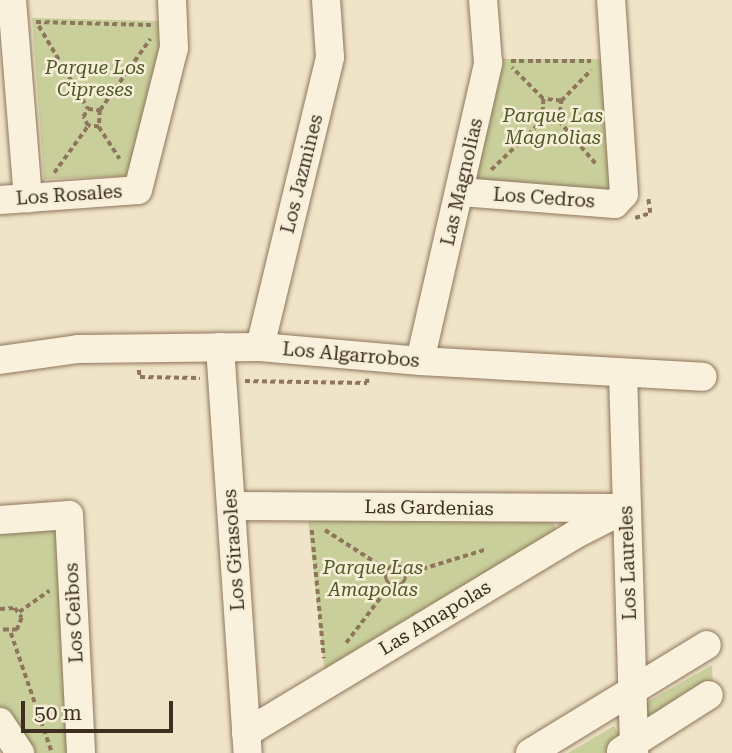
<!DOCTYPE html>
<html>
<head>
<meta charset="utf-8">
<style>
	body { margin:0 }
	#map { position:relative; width:732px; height:753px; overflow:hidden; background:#f0e4c8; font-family:"Roboto Serif",serif }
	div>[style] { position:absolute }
	.green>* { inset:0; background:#c9cf9b }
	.path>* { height:3.5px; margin-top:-1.75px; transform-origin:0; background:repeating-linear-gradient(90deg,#8d765c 0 5px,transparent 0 8.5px) }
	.path>.ring { margin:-1.75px; padding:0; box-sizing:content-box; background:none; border:3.5px solid #8d765c; border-radius:50% }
	.roads { filter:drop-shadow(0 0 2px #8d765c) drop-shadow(0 0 2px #8d765c) }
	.minor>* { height:28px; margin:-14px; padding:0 14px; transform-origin:14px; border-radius:14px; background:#faf1dc }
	span { translate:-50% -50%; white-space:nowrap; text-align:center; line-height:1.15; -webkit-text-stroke:5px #f7eed8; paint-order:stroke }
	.park-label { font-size:19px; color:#4d5a26; font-style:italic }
	.street-label { font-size:19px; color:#3d2e20 }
	.scale { position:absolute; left:21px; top:701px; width:152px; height:32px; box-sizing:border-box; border:4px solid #3d2e20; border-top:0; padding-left:9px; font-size:21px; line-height:24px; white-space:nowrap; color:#3d2e20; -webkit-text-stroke:5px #f7eed8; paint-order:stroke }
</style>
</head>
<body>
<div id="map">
	<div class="green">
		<div style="clip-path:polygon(32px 18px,161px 21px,162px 50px,131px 176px,44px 179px)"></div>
		<div style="clip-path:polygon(503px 59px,609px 59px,611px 193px,486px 184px,476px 177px)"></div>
		<div style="clip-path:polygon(308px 520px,553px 522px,556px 529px,554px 538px,325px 675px)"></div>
		<div style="clip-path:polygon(53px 527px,60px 533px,74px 753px,27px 753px,0 709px,0 531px)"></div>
		<div style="clip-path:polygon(712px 665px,713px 685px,644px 722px,642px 705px)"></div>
		<div style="clip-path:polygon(614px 726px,621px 738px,605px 753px,568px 753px)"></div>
	</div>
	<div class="path">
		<div style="left:36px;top:22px;width:115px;rotate:1.5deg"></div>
		<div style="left:39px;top:26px;width:96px;rotate:59.4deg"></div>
		<div style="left:511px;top:61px;width:80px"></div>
		<div style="left:561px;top:101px;width:43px;rotate:-45.9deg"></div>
		<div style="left:100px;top:110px;width:87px;rotate:-54.8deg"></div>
		<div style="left:542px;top:121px;width:22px;rotate:-87deg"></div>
		<div style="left:559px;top:121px;width:58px;rotate:49.2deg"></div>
		<div style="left:99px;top:127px;width:11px;rotate:-175deg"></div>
		<div style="left:88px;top:126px;width:10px;rotate:-119deg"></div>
		<div style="left:83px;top:117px;width:9px;rotate:-58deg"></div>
		<div style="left:88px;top:109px;width:12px;rotate:5deg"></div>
		<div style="left:100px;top:110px;width:17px;rotate:93deg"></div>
		<div style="left:99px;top:127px;width:38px;rotate:57deg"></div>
		<div style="left:491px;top:170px;width:71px;rotate:-43.9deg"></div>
		<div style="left:542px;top:121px;width:17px"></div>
		<div style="left:559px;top:121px;width:20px;rotate:-84deg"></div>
		<div style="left:561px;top:101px;width:18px;rotate:-174deg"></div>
		<div style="left:543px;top:99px;width:44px;rotate:-135deg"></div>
		<div style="left:54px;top:173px;width:58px;rotate:-54.1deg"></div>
		<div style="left:635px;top:218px;width:16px;rotate:-18deg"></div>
		<div style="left:650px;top:213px;width:15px;rotate:-98deg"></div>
		<div style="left:139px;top:370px;width:7px;rotate:82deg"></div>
		<div style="left:140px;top:377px;width:60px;rotate:1deg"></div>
		<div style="left:245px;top:381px;width:122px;rotate:0.9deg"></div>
		<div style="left:367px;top:383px;width:4px;rotate:-90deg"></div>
		<div style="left:312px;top:530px;width:129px;rotate:84.6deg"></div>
		<div style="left:325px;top:530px;width:74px;rotate:32.8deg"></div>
		<div class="ring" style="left:386px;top:566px;width:16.5px;height:16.5px"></div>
		<div style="left:406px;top:574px;width:82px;rotate:-17.1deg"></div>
		<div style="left:0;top:609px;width:15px;rotate:-4deg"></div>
		<div style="left:15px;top:608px;width:12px;rotate:55deg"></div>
		<div style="left:22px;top:618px;width:13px;rotate:113deg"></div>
		<div style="left:17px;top:630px;width:17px;rotate:180deg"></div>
		<div style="left:19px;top:612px;width:37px;rotate:-35deg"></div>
		<div style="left:11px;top:633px;width:127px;rotate:71.1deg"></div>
		<div style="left:346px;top:643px;width:73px;rotate:-52.8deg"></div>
	</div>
	<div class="roads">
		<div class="minor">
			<div style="left:12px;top:0;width:199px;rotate:85.4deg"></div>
			<div style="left:461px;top:192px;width:154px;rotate:4.5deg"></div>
			<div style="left:615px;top:204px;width:13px;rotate:-48deg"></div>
			<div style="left:624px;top:194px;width:194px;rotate:-93.8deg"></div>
			<div style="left:0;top:200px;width:138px;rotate:-4.1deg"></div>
			<div style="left:138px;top:190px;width:146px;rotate:-75.8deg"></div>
			<div style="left:174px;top:48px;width:48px;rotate:-92.4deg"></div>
			<div style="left:220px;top:347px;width:407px;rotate:86.1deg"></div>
			<div style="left:260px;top:347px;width:298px;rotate:-76.4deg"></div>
			<div style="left:330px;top:57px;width:57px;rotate:-94deg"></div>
			<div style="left:0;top:360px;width:79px;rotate:-8deg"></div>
			<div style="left:78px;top:349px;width:182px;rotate:-0.6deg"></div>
			<div style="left:260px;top:347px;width:161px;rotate:5deg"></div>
			<div style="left:420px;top:361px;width:283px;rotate:3.2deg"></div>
			<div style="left:420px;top:361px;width:306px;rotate:-77.1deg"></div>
			<div style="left:488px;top:63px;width:63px;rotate:-94.5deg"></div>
			<div style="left:623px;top:373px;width:380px;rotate:88.3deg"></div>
			<div style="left:231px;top:506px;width:386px;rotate:0.3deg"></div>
			<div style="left:0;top:520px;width:69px;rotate:-4.1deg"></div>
			<div style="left:69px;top:515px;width:238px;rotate:87.1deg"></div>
			<div style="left:0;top:722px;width:37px;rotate:57deg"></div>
			<div style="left:246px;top:733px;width:383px;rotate:-31.1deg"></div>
			<div style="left:574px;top:535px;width:59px;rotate:-27deg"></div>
			<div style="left:621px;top:751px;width:104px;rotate:-32.5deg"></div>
			<div style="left:530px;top:753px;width:207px;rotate:-31.4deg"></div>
		</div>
	</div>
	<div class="park-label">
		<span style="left:95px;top:79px">Parque Los<br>Cipreses</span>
		<span style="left:553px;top:127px">Parque Las<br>Magnolias</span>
		<span style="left:373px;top:579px">Parque Las<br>Amapolas</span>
	</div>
	<div class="street-label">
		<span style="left:302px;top:174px;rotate:-76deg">Los Jazmines</span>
		<span style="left:462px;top:182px;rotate:-77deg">Las Magnolias</span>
		<span style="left:69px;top:195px;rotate:-4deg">Los Rosales</span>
		<span style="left:544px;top:198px;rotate:4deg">Los Cedros</span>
		<span style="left:351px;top:355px;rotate:5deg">Los Algarrobos</span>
		<span style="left:429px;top:508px;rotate:1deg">Las Gardenias</span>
		<span style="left:234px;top:550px;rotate:-94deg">Los Girasoles</span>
		<span style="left:628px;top:563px;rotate:-92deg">Los Laureles</span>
		<span style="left:74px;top:613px;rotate:-93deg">Los Ceibos</span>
		<span style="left:435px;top:618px;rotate:-31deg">Las Amapolas</span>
	</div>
	<div class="scale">50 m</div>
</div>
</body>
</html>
